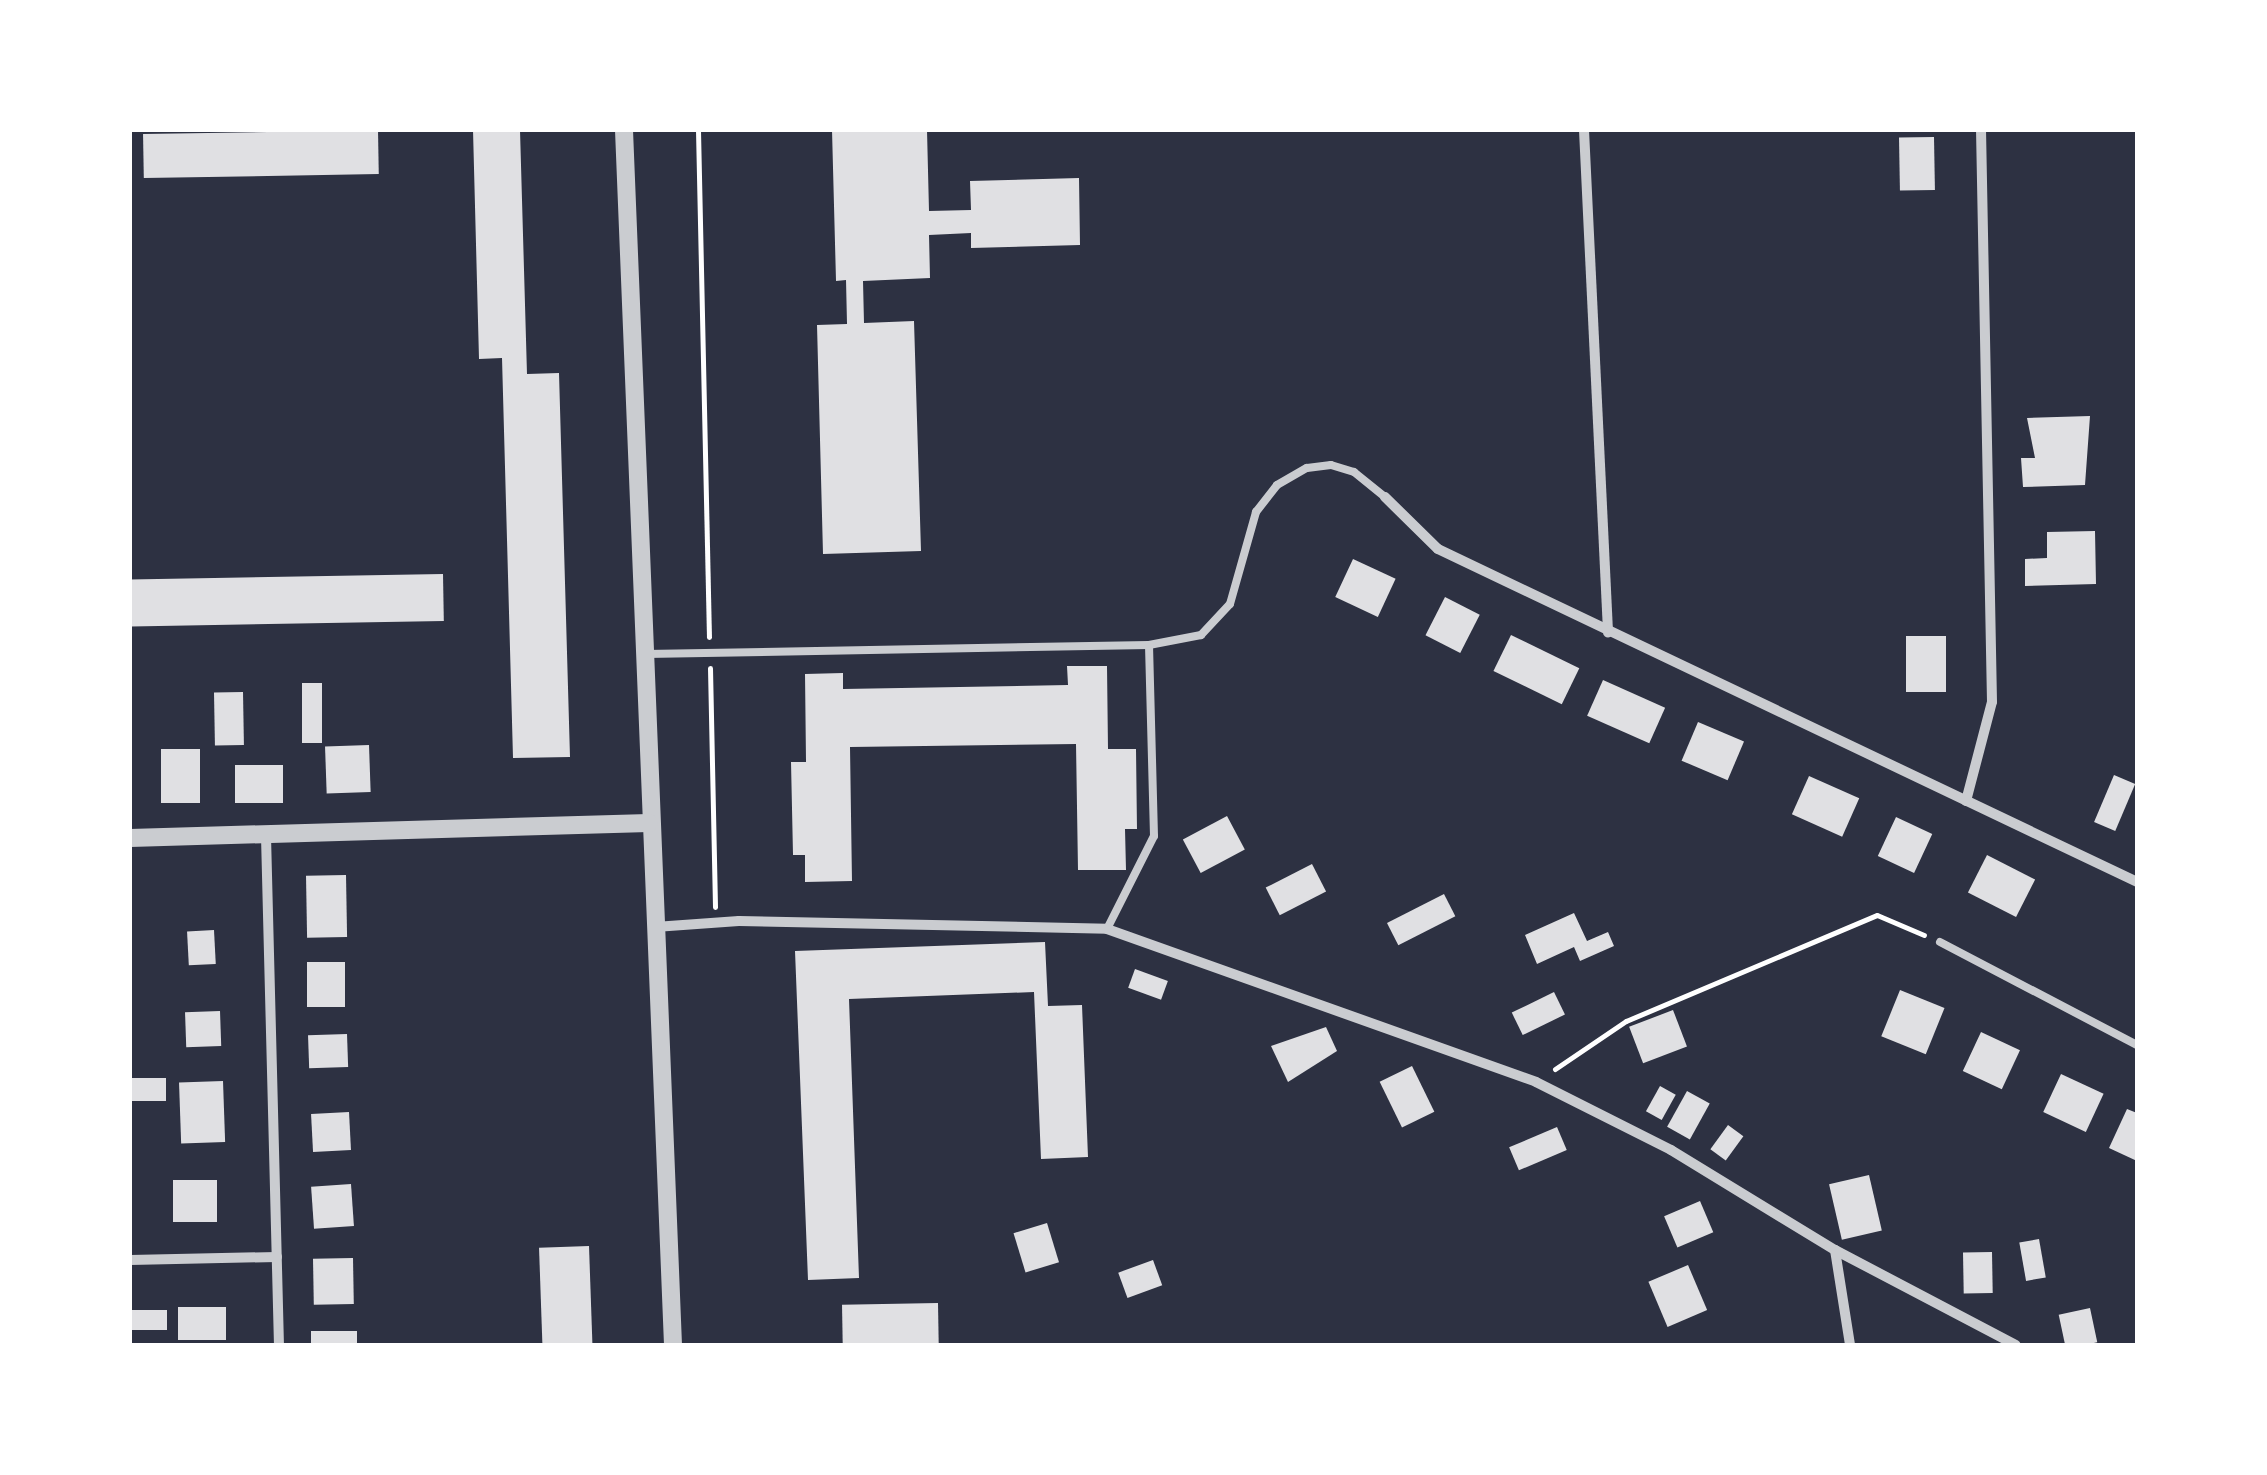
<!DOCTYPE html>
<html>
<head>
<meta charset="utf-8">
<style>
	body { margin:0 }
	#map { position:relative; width:2267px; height:1475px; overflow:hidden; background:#2d3142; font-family:Raleway,sans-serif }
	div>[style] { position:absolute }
	.building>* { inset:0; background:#e0e0e3; transform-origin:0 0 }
	.path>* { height:5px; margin:-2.5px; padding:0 2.5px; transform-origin:2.5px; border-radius:2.5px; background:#fff }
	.service>* { height:8px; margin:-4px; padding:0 4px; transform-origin:4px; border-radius:4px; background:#caccd0 }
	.minor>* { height:10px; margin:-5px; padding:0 5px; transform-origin:5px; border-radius:5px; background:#caccd0 }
	.tertiary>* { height:18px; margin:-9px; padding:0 9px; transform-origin:9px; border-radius:9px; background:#caccd0 }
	span { translate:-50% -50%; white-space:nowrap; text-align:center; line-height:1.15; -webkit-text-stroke:10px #fff; paint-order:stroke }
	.frame { position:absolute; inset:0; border:132px solid #fff; pointer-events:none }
</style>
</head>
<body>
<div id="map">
	<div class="building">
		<div style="left:378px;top:130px;width:44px;height:235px;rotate:89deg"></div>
		<div style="clip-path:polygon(473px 130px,520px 130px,527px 374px,559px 373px,570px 757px,513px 758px,502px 358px,479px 359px)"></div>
		<div style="clip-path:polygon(832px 130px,927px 130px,929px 211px,971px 210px,970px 181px,1079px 178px,1080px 245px,971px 248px,971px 233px,929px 235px,930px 278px,863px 281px,864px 323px,914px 321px,921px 551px,823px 554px,817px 325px,847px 324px,846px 280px,836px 281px)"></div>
		<div style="left:1934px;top:137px;width:53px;height:35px;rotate:89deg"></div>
		<div style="clip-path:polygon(2090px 416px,2085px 485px,2023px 487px,2021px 458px,2035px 458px,2027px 418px)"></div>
		<div style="clip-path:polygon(2095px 531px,2096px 584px,2025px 586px,2025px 559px,2047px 558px,2047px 532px)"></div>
		<div style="left:1353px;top:559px;width:47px;height:42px;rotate:25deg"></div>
		<div style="left:443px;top:574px;width:47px;height:313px;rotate:89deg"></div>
		<div style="left:1445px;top:597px;width:39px;height:43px;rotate:27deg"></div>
		<div style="left:1511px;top:635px;width:76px;height:40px;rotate:26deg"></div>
		<div style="left:1906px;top:636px;width:40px;height:56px"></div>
		<div style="clip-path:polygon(1067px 666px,1107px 666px,1108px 749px,1136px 749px,1137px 829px,1125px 829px,1126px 870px,1078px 870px,1076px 744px,850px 747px,852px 881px,805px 882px,805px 855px,793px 855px,791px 762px,806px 762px,805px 674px,843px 673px,843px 689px,1068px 685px)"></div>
		<div style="left:1603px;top:680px;width:68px;height:39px;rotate:24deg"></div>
		<div style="left:302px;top:683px;width:20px;height:60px"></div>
		<div style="left:243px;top:692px;width:53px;height:29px;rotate:89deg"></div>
		<div style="left:1698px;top:722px;width:50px;height:42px;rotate:23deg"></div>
		<div style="left:369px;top:745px;width:47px;height:44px;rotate:88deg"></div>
		<div style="left:161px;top:749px;width:39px;height:54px"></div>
		<div style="left:235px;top:765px;width:48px;height:38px"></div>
		<div style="left:2114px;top:775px;width:23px;height:51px;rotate:23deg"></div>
		<div style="left:1809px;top:776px;width:55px;height:42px;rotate:24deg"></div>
		<div style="left:1227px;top:816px;width:38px;height:50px;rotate:62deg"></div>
		<div style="left:1896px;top:817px;width:40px;height:43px;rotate:25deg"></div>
		<div style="left:1987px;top:855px;width:54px;height:42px;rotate:27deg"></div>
		<div style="left:1312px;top:864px;width:31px;height:52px;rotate:63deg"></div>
		<div style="left:346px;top:875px;width:62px;height:40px;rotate:89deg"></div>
		<div style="left:1444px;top:894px;width:25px;height:64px;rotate:63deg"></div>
		<div style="clip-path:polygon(1574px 913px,1587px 941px,1608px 932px,1614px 946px,1580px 961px,1574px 947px,1537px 964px,1525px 935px)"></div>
		<div style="left:214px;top:930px;width:34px;height:27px;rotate:87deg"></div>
		<div style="clip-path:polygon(1045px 942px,1048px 1006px,1082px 1005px,1088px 1157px,1041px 1159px,1034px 992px,849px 999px,859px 1278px,808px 1280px,795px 951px)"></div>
		<div style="left:307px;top:962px;width:38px;height:45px"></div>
		<div style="left:1135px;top:969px;width:35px;height:20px;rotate:20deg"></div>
		<div style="left:1900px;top:990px;width:48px;height:50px;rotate:22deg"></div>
		<div style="left:1554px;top:992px;width:25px;height:47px;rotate:64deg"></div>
		<div style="left:1673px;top:1010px;width:39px;height:47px;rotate:69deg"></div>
		<div style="left:220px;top:1011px;width:35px;height:35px;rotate:88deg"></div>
		<div style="clip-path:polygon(1326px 1027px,1337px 1051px,1288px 1082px,1271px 1046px)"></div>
		<div style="left:1981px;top:1032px;width:43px;height:43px;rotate:25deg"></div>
		<div style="left:347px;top:1034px;width:33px;height:39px;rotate:88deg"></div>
		<div style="left:1412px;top:1066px;width:51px;height:36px;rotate:64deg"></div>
		<div style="left:2061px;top:1074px;width:47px;height:42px;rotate:25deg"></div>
		<div style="left:130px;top:1078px;width:36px;height:23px"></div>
		<div style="left:223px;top:1081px;width:61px;height:44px;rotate:88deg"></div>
		<div style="left:1660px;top:1086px;width:18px;height:29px;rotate:29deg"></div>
		<div style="left:1687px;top:1091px;width:26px;height:41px;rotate:29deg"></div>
		<div style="clip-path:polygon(2127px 1109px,2137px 1113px,2137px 1161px,2109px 1148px)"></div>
		<div style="left:349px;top:1112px;width:38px;height:38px;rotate:87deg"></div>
		<div style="left:1728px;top:1125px;width:19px;height:30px;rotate:36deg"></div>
		<div style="left:1557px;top:1127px;width:25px;height:52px;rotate:67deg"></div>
		<div style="left:1869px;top:1175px;width:57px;height:41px;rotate:77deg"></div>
		<div style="left:217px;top:1180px;width:42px;height:44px;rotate:90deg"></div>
		<div style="left:351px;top:1184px;width:42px;height:40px;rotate:86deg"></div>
		<div style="left:1700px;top:1201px;width:34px;height:39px;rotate:67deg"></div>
		<div style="left:1047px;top:1223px;width:41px;height:35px;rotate:73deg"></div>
		<div style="left:2039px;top:1239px;width:39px;height:20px;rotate:80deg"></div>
		<div style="left:589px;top:1246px;width:99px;height:50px;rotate:88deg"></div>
		<div style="left:1992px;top:1252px;width:41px;height:29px;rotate:89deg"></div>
		<div style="left:353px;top:1258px;width:46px;height:40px;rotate:89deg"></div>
		<div style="left:1153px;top:1260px;width:27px;height:37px;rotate:70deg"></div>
		<div style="left:1688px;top:1265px;width:49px;height:43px;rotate:67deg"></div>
		<div style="left:938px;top:1303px;width:42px;height:96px;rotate:89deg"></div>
		<div style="left:178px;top:1307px;width:48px;height:33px"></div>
		<div style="left:2090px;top:1308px;width:35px;height:32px;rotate:78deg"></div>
		<div style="left:130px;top:1310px;width:37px;height:20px"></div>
		<div style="left:357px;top:1331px;width:14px;height:46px;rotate:90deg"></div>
	</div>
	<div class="path">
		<div style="left:698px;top:130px;width:507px;rotate:88.76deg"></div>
		<div style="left:710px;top:668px;width:239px;rotate:88.8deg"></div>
		<div style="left:1555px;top:1069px;width:86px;rotate:-34.1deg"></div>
		<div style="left:1626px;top:1021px;width:272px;rotate:-22.9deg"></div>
		<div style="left:1877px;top:915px;width:51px;rotate:23.1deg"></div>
	</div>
	<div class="service">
		<div style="left:646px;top:654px;width:503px;rotate:-1.03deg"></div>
		<div style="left:1149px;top:645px;width:53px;rotate:-10.9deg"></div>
		<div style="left:1201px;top:635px;width:42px;rotate:-46.9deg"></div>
		<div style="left:1230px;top:604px;width:96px;rotate:-74.2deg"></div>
		<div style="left:1256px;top:512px;width:34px;rotate:-52deg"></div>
		<div style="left:1277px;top:485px;width:34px;rotate:-30deg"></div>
		<div style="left:1307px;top:468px;width:24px;rotate:-7deg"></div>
		<div style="left:1331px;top:465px;width:24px;rotate:17deg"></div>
		<div style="left:1354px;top:472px;width:40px;rotate:39deg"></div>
		<div style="left:1107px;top:929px;width:104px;rotate:-63.2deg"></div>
		<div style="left:1154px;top:836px;width:191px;rotate:-91.5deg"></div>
		<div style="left:1940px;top:942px;width:222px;rotate:27.6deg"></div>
	</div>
	<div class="minor">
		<div style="left:1584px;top:130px;width:503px;rotate:87.26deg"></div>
		<div style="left:1385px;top:497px;width:74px;rotate:44.5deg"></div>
		<div style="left:1438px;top:549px;width:774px;rotate:25.47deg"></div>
		<div style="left:1966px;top:801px;width:102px;rotate:-75.3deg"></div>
		<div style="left:1992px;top:702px;width:572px;rotate:-91.1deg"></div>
		<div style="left:266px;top:836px;width:509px;rotate:88.54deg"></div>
		<div style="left:655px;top:927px;width:84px;rotate:-4.1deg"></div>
		<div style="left:739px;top:921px;width:368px;rotate:1.2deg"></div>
		<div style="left:1107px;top:929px;width:455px;rotate:19.6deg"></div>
		<div style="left:1536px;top:1082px;width:151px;rotate:26.7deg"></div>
		<div style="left:1671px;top:1150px;width:192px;rotate:31.4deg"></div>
		<div style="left:1835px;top:1250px;width:204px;rotate:27.7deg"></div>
		<div style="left:1835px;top:1250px;width:96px;rotate:81deg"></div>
		<div style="left:130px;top:1260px;width:147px;rotate:-1.2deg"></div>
	</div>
	<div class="tertiary">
		<div style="left:624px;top:130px;width:1216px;rotate:87.69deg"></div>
		<div style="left:130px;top:838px;width:519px;rotate:-1.66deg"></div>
	</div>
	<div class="frame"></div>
</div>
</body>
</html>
